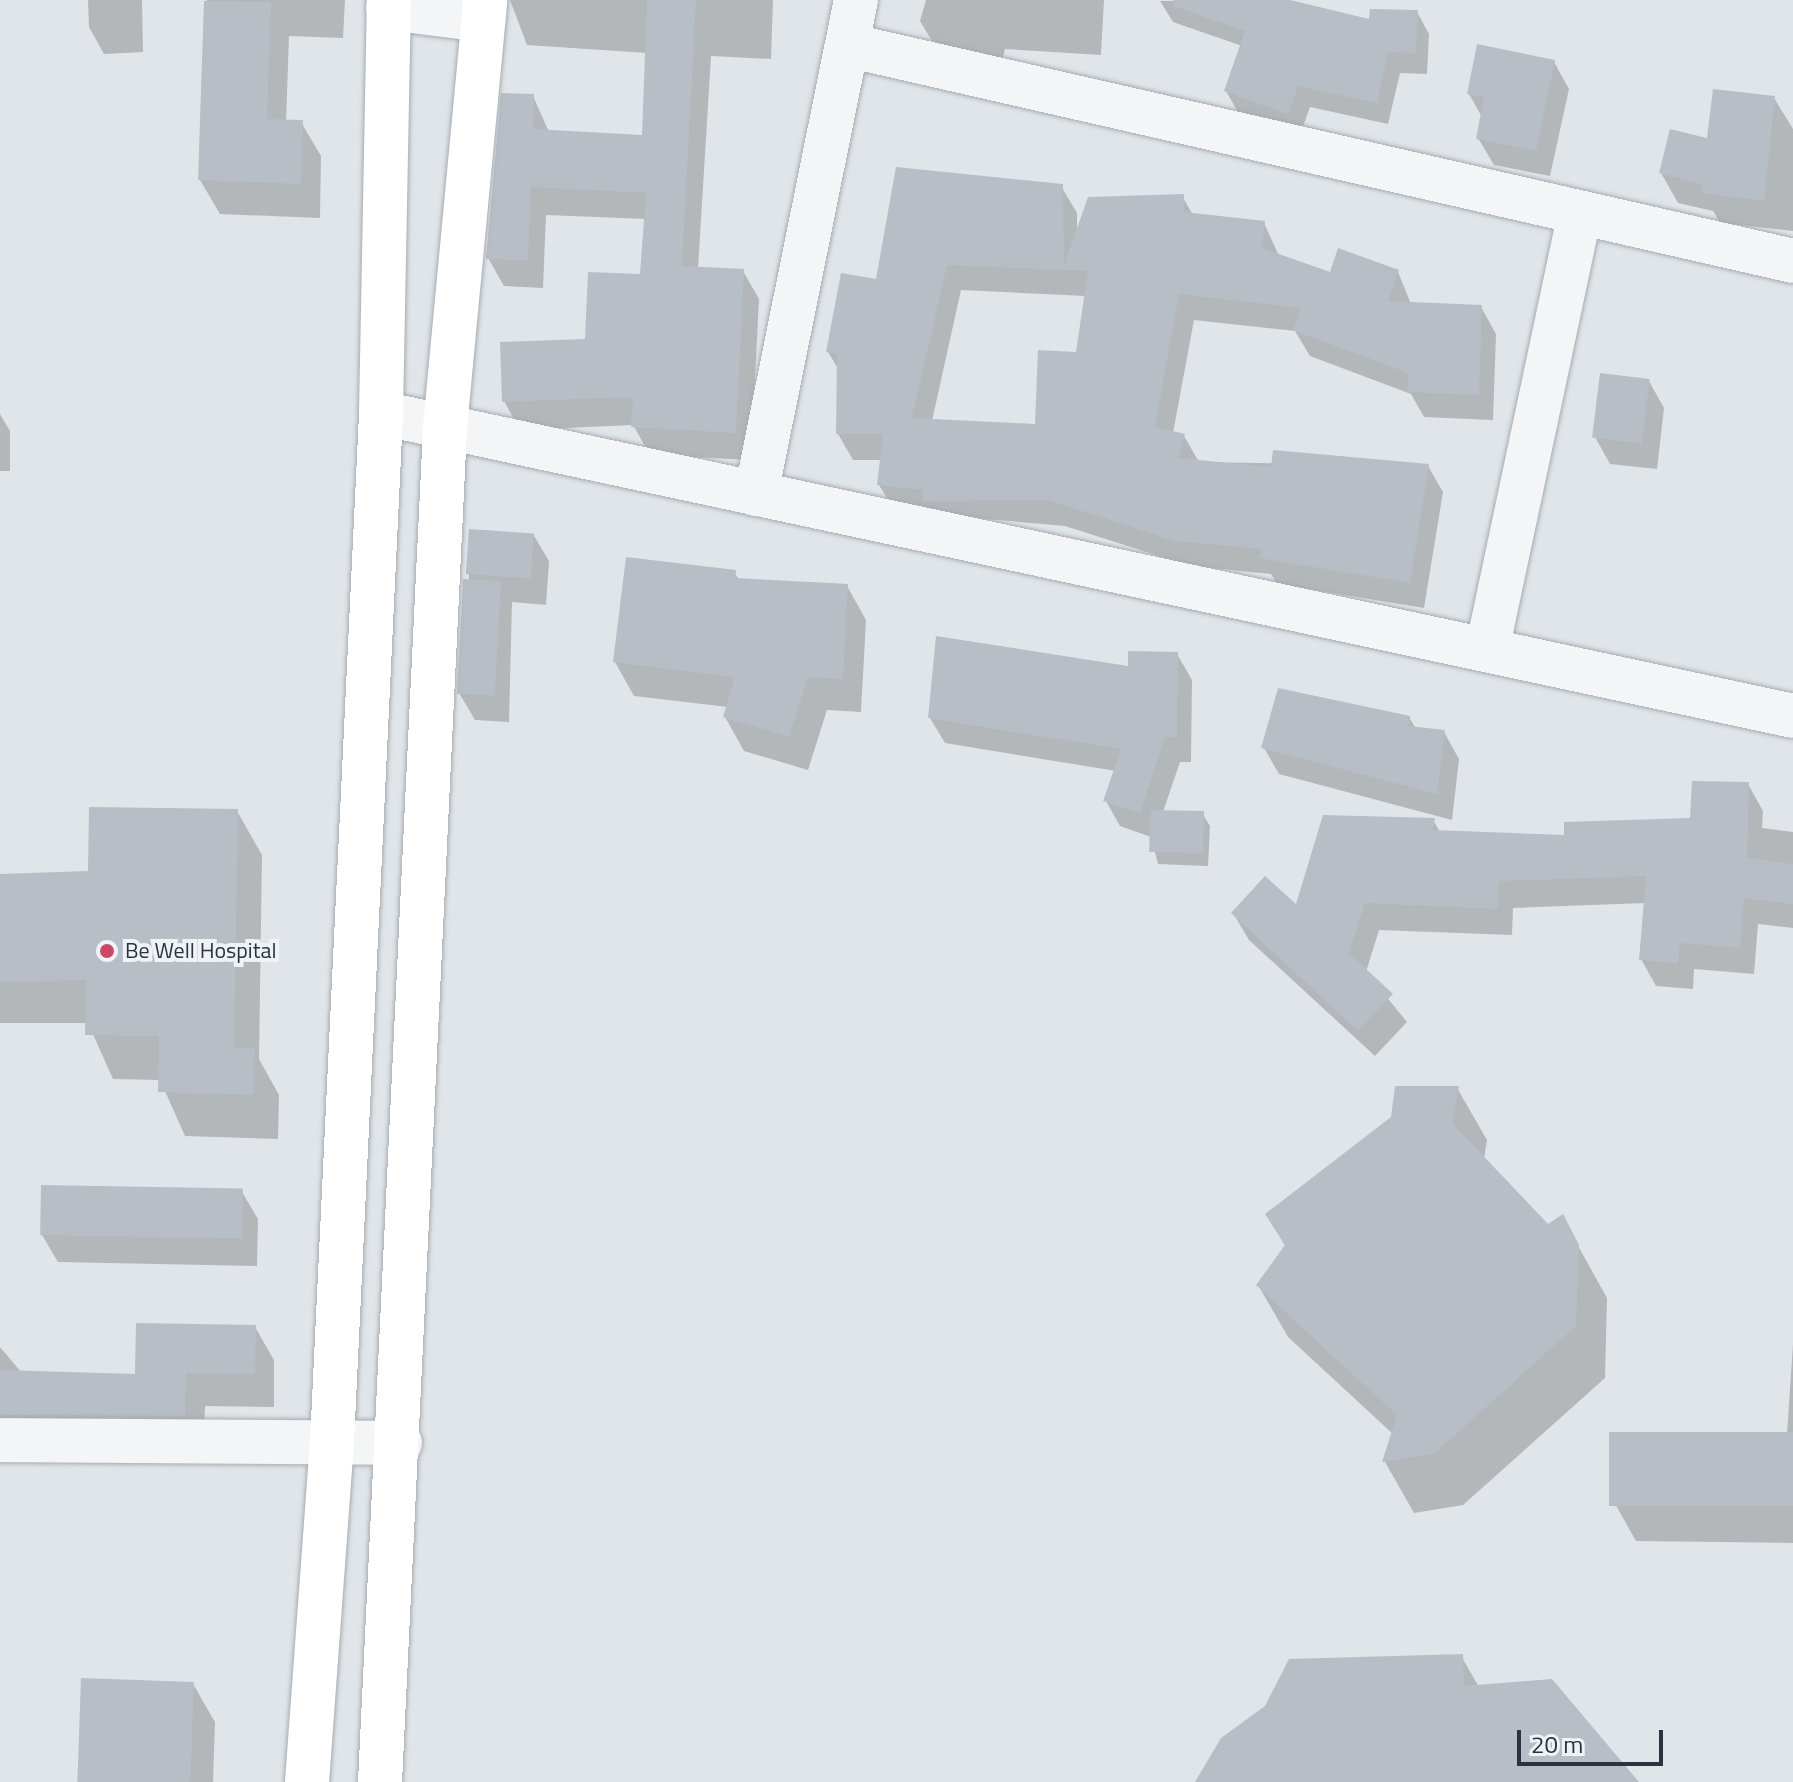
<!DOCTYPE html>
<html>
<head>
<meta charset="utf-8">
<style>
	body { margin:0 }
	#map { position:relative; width:1793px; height:1782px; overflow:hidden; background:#e0e5e9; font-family:"Titillium Web",sans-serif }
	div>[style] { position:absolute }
	.shadow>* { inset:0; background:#0003 }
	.building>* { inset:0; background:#b8bec6; transform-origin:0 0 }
	.roads { filter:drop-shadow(0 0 2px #a5acb3) drop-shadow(0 0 2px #a5acb3) }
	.minor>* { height:44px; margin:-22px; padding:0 22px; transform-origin:22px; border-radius:22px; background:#f3f5f7 }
	.major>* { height:44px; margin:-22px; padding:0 22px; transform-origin:22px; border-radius:22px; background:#fff }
	.dots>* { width:22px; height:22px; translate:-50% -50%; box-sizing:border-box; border:4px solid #f0f3f6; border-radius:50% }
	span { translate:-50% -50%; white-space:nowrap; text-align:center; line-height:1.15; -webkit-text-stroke:8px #f0f3f6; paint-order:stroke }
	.poi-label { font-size:22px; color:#293440 }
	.left { translate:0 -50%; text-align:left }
	.scale { position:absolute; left:1517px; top:1730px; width:146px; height:36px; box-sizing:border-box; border:4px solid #293440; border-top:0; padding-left:10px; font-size:24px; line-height:28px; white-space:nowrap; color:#293440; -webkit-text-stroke:6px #f0f3f6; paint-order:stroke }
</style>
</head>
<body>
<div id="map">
	<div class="shadow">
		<div style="clip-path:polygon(88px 0,142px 0,143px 52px,104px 54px,89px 27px)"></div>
		<div style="clip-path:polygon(207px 0,345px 0,343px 38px,289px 36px,286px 122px,301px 122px,321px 156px,320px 218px,220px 214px,200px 180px)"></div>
		<div style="clip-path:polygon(510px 0,773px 0,771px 59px,711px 56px,698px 269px,743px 271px,759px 299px,751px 460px,650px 455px,633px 425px,520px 430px,504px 401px,587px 341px,642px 276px,646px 219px,546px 215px,543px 288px,504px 286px,488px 258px,533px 96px,549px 132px,644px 137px,647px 53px,527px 45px)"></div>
		<div style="clip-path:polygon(926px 0,1104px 0,1101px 55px,1005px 49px,999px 72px,942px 58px,920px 21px)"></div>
		<div style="clip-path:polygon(1281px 0,1371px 22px,1417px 12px,1429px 34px,1427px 74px,1400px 73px,1388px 124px,1310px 107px,1300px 135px,1238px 112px,1226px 91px,1242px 46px,1173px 22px,1160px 1px)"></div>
		<div style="clip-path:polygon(1554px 62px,1569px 89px,1550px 176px,1494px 165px,1478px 138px,1482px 117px,1469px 94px)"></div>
		<div style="clip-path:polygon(1774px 98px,1793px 129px,1793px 231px,1720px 223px,1713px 211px,1678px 203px,1661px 173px)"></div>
		<div style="clip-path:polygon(evenodd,1061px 186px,1077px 213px,1077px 233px,1182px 196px,1193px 215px,1264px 223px,1279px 256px,1331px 275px,1398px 272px,1411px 304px,1481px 307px,1496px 334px,1493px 420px,1424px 417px,1411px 394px,1310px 356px,1295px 331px,1194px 320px,1173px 433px,1184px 436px,1199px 462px,1428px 466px,1443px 492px,1424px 608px,1277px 584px,1271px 574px,1190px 566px,1065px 526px,895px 511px,879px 485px,882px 460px,853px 460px,838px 434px,839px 370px,828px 352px,878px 282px,1061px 186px,961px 290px,1086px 296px,1078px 354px,1037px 426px,932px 421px,961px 290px)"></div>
		<div style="clip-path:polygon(1649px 381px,1664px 408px,1657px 469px,1610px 464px,1595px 437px)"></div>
		<div style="clip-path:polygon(0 414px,10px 431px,10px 471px,0 471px)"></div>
		<div style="clip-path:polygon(533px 534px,549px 561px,546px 605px,512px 602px,509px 722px,475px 720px,459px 693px,469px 574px)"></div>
		<div style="clip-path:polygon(734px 572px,739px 580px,847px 586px,866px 620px,861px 712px,827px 710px,808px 770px,744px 751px,725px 717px,728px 707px,634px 696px,615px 662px)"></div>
		<div style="clip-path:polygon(1177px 654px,1192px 680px,1191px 762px,1180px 762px,1163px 812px,1202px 813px,1210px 826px,1208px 866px,1158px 864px,1151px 837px,1120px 826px,1106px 801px,1116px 771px,945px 743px,930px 718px)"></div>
		<div style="clip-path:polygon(1409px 717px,1416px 729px,1444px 732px,1459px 759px,1452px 820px,1279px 774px,1264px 748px)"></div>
		<div style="clip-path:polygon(1748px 784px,1763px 811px,1762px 828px,1793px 832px,1793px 928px,1758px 924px,1754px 974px,1694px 969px,1693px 989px,1656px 986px,1641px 959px,1645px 903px,1513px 908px,1512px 935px,1379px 930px,1366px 972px,1407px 1022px,1375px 1056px,1249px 940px,1233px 913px,1297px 908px,1433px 820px,1440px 832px,1566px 837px,1692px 819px)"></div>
		<div style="clip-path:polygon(237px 811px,262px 855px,259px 1059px,279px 1095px,278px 1139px,185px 1136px,160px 1080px,113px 1079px,88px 1023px,0 1023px,0 876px,90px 873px)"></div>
		<div style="clip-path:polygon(1457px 1088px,1487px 1140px,1484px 1159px,1548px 1227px,1562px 1217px,1607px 1298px,1605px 1378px,1463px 1505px,1414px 1513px,1385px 1462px,1393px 1434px,1288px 1337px,1258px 1285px,1286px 1247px,1267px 1215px)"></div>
		<div style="clip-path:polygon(242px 1192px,258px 1219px,257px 1266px,58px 1262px,42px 1235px)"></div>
		<div style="clip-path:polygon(255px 1327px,274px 1360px,274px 1407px,205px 1406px,203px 1449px,0 1454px,0 1347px,21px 1372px,137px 1376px)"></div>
		<div style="clip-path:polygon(1793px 1344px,1793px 1543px,1636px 1541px,1614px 1502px,1787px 1434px)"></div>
		<div style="clip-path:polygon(1461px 1656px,1479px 1687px,1636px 1782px,1197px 1782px)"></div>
		<div style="clip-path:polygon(193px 1684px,215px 1722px,213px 1782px,80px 1782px)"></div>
	</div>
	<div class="building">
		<div style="clip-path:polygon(647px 0,696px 0,682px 266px,744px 269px,736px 433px,631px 427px,633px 397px,502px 402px,500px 342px,585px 339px,588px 272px,640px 274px,646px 193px,531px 187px,528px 260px,486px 259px,501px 93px,534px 94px,533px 129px,642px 135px)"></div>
		<div style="clip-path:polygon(1174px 0,1290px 0,1369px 19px,1370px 9px,1418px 10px,1416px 53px,1388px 52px,1377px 103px,1298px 86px,1288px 114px,1224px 91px,1245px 31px,1173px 6px)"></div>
		<div style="clip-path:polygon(204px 1px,271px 2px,267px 119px,303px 120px,301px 184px,198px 180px)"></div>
		<div style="clip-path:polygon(1477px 44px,1555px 60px,1536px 151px,1476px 139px,1484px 97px,1467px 94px)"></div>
		<div style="clip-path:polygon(1713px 89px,1775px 96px,1764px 201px,1701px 193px,1702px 184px,1659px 173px,1670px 129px,1707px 138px)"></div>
		<div style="clip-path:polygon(evenodd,896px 167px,1063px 184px,1064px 265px,1088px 197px,1184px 194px,1184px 212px,1265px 221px,1262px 248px,1330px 272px,1338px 248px,1399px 270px,1388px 301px,1482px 305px,1479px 395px,1407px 392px,1408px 373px,1293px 330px,1301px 308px,1179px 294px,1155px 427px,1185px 434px,1178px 458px,1271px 467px,1273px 450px,1429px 464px,1410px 583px,1260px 558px,1261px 549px,1174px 541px,1049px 500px,922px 501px,923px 490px,877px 485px,883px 434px,836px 434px,837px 354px,826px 352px,841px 273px,876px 279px,896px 167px,947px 265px,1088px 271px,1076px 352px,1038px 350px,1035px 424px,912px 418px,947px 265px)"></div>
		<div style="left:1600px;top:373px;width:50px;height:65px;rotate:7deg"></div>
		<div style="left:469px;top:529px;width:65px;height:45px;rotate:4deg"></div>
		<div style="clip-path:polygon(626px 557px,736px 570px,735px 578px,848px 584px,843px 679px,808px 677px,789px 737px,723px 717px,735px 677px,613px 662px)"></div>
		<div style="left:463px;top:579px;width:38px;height:115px;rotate:3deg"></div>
		<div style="clip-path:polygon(936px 636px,1128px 666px,1128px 651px,1178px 652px,1177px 737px,1165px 737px,1140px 813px,1103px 801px,1121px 749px,928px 718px)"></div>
		<div style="clip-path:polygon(1278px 688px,1410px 716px,1409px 726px,1445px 730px,1437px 794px,1261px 748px)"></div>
		<div style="clip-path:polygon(1692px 781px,1749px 782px,1747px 858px,1793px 864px,1793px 904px,1744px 898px,1740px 948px,1680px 943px,1678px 963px,1639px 960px,1646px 876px,1499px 881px,1498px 909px,1365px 903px,1349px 953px,1393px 994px,1358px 1031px,1231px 913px,1265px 876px,1296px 904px,1323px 815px,1435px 818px,1433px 830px,1564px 835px,1564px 822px,1690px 818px)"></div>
		<div style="clip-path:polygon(89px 807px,238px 809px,234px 1048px,255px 1048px,253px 1095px,158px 1092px,159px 1036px,85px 1035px,86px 980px,0 982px,0 874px,88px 871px)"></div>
		<div style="left:1150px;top:810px;width:54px;height:42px;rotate:1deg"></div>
		<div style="clip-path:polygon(1395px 1086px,1459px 1086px,1452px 1123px,1548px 1224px,1563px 1214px,1579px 1245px,1576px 1326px,1434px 1454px,1382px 1462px,1397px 1415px,1256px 1285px,1285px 1245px,1265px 1214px,1391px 1117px)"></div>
		<div style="left:41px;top:1185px;width:202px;height:50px;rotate:1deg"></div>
		<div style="clip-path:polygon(136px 1323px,256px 1325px,255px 1374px,186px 1373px,185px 1416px,0 1415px,0 1370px,135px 1374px)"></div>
		<div style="left:1793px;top:1432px;width:74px;height:184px;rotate:90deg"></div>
		<div style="clip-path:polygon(1463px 1654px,1464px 1686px,1552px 1679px,1639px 1782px,1195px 1782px,1221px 1738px,1265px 1706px,1289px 1659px)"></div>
		<div style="left:81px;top:1678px;width:113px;height:104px;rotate:2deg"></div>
	</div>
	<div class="roads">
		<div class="minor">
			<div style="left:388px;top:8px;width:96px;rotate:7.2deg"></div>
			<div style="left:847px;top:45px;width:970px;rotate:12.86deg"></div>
			<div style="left:381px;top:413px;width:1444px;rotate:12.11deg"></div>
			<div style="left:756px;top:494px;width:504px;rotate:-78.56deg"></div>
			<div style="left:1487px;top:650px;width:446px;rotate:-78deg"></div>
			<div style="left:0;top:1440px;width:400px;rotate:0.4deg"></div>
		</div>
		<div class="major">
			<div style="left:307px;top:1782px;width:341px;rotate:-85.8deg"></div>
			<div style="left:332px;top:1442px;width:1030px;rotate:-87.27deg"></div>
			<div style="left:381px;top:413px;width:413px;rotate:-88.9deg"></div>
			<div style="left:380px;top:1782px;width:1357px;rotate:-87.25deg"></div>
			<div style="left:445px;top:427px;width:429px;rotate:-84.6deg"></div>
		</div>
	</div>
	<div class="dots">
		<div style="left:107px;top:951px;background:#cb4868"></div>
	</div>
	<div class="poi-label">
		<span class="left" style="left:125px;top:951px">Be Well Hospital</span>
	</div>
	<div class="scale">20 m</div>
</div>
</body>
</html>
